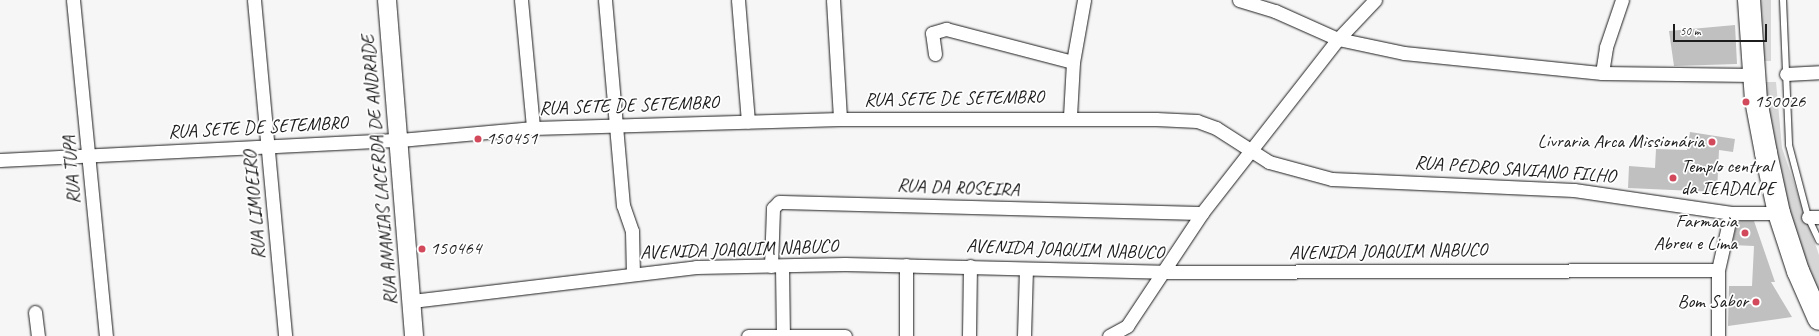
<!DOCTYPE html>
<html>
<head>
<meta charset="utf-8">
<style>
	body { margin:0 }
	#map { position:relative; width:1819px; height:336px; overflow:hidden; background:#f6f6f6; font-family:Caveat,sans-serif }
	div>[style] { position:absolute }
	.green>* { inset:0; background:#d6d6d6; transform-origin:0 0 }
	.building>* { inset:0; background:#c0c0c0 }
	.roads { filter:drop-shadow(0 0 1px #1c1c1c) drop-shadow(0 0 1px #1c1c1c) }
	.lane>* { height:6px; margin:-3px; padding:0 3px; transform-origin:3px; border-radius:3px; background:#fff }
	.street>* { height:13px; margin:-6.5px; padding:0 6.5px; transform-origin:6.5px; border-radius:6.5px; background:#fff }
	.secondary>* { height:18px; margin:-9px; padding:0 9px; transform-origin:9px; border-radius:9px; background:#fff }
	.highway>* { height:22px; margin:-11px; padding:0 11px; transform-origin:11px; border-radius:11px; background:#fff }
	.dots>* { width:11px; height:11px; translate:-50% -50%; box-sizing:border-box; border:2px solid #fff; border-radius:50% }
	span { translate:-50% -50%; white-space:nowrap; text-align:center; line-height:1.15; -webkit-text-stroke:3.5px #fff; paint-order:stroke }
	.street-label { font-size:19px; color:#1c1c1c }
	.poi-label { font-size:19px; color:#1c1c1c }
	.left { translate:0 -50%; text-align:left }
	.right { translate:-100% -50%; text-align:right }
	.scale { position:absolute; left:1673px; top:24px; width:94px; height:18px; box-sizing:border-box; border:2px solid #1c1c1c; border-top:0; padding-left:5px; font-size:12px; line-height:14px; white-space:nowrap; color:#1c1c1c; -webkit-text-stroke:3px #fff; paint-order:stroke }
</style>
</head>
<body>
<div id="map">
	<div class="green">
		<div style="left:1761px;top:0;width:10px;height:61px"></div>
		<div style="clip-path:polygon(1765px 82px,1776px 82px,1782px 148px,1819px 255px,1819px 298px,1804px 269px,1773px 158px)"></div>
	</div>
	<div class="building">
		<div style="clip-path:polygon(1735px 25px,1737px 64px,1674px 66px,1669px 31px)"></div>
		<div style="clip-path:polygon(1690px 132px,1735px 139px,1733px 152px,1719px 150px,1717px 192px,1628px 188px,1629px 166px,1655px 168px,1656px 149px,1687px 150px)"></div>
		<div style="clip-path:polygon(1737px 221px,1754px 221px,1775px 282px,1771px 282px,1792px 317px,1728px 326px,1729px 286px,1752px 286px,1754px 246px,1732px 245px)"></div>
	</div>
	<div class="roads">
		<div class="lane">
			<div style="left:1783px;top:0;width:145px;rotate:87.6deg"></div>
			<div style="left:1789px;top:145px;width:74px;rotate:75.2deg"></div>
			<div style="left:1808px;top:217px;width:26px;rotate:65deg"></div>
		</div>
		<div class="street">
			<div style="left:73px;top:0;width:338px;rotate:84.4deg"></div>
			<div style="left:254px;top:0;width:337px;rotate:84.7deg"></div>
			<div style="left:521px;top:0;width:129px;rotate:84.6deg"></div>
			<div style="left:605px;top:0;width:206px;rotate:85deg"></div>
			<div style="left:623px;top:205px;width:28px;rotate:71deg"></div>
			<div style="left:632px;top:231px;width:43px;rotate:88.7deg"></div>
			<div style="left:738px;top:0;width:122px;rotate:85.3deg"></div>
			<div style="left:833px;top:0;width:119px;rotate:86.6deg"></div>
			<div style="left:1239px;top:0;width:38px;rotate:17deg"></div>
			<div style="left:1275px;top:11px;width:69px;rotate:24deg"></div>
			<div style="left:1338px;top:39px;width:67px;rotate:12deg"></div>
			<div style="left:1404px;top:53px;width:199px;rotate:5.8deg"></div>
			<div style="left:1602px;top:73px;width:151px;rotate:0.8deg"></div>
			<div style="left:935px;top:54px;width:21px;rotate:-98deg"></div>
			<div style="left:932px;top:33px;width:15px;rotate:-16deg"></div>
			<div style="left:946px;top:29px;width:131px;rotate:14.6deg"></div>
			<div style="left:1602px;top:73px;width:26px;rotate:-81deg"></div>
			<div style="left:1606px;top:47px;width:50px;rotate:-71.2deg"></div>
			<div style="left:1786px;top:74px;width:33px;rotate:-3deg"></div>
			<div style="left:1070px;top:116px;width:54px;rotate:-86.8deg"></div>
			<div style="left:1073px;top:62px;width:63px;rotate:-79.9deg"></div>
			<div style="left:0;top:160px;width:400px;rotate:-2.9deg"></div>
			<div style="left:400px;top:140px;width:134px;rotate:-5.2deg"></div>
			<div style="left:533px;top:128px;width:307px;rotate:-1.7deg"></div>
			<div style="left:840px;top:119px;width:316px"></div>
			<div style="left:1156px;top:119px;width:41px;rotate:2.8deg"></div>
			<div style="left:1197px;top:121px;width:20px;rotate:20deg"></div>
			<div style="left:1216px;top:128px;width:63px;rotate:32.7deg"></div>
			<div style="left:1269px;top:162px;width:65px;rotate:15.1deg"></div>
			<div style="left:1332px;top:179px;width:242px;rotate:2.6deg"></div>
			<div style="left:1574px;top:190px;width:159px;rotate:8.3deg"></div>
			<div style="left:1731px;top:213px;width:48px"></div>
			<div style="left:1808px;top:217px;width:11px"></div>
			<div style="left:906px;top:265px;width:71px;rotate:90deg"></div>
			<div style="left:771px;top:266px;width:58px;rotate:-88deg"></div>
			<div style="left:773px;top:208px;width:8px;rotate:-45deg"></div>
			<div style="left:779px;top:202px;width:423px;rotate:1.5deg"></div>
			<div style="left:782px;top:266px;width:69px;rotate:89.2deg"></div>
			<div style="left:412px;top:301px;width:286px;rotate:-6.8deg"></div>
			<div style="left:696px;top:267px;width:149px;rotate:-1.2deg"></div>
			<div style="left:845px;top:264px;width:317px;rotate:1.4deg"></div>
			<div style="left:1162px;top:272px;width:556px;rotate:-0.21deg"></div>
			<div style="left:35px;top:312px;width:24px;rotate:83deg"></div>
			<div style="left:748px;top:336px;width:97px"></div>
			<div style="left:969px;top:336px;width:70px;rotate:-89.2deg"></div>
			<div style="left:1024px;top:336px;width:67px;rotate:-88.3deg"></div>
			<div style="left:1109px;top:336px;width:21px;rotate:-29deg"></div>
			<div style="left:1127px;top:326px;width:136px;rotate:-56.4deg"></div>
			<div style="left:1202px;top:213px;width:221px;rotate:-52deg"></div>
			<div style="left:1338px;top:39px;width:54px;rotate:-46.5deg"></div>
			<div style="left:1718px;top:336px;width:66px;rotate:-90deg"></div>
			<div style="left:1718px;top:270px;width:58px;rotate:-77.2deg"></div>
		</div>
		<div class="secondary">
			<div style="left:387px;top:0;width:337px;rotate:85.4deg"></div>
		</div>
		<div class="highway">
			<div style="left:1749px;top:0;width:100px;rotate:86deg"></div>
			<div style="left:1756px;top:100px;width:54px;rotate:79.3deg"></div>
			<div style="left:1766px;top:153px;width:61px;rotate:77.8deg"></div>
			<div style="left:1779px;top:213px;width:61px;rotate:71.9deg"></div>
			<div style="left:1798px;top:271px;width:52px;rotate:66.4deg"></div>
		</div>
	</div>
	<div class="dots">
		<div style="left:1746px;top:102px;background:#d1495b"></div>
		<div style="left:478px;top:139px;background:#d1495b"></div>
		<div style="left:1712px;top:142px;background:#d1495b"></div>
		<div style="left:1673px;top:178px;background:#d1495b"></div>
		<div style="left:1745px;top:233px;background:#d1495b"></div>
		<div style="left:422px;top:249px;background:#d1495b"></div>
		<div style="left:1756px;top:302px;background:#d1495b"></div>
	</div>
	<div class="street-label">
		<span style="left:954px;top:99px;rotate:-1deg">RUA SETE DE SETEMBRO</span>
		<span style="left:629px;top:106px;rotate:-2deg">RUA SETE DE SETEMBRO</span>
		<span style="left:258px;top:128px;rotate:-3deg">RUA SETE DE SETEMBRO</span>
		<span style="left:72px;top:170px;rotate:-95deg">RUA TUPA</span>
		<span style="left:380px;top:170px;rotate:-95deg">RUA ANANIAS LACERDA DE ANDRADE</span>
		<span style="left:1515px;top:170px;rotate:4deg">RUA PEDRO SAVIANO FILHO</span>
		<span style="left:958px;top:188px;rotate:2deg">RUA DA ROSEIRA</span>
		<span style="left:255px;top:205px;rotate:-95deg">RUA LIMOEIRO</span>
		<span style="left:739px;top:250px;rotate:-2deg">AVENIDA JOAQUIM NABUCO</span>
		<span style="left:1065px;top:250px;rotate:2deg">AVENIDA JOAQUIM NABUCO</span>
		<span style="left:1388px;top:252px;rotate:-1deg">AVENIDA JOAQUIM NABUCO</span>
	</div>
	<div class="poi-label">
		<span class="left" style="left:1754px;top:102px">150026</span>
		<span class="left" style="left:486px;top:139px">150451</span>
		<span class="right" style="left:1704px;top:142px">Livraria Arca Missionária</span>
		<span class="left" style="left:1681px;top:178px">Templo central<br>da IEADALPE</span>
		<span class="right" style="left:1737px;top:233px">Farmacia<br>Abreu e Lima</span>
		<span class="left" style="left:430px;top:249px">150464</span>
		<span class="right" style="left:1748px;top:302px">Bom Sabor</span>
	</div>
	<div class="scale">50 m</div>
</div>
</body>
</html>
